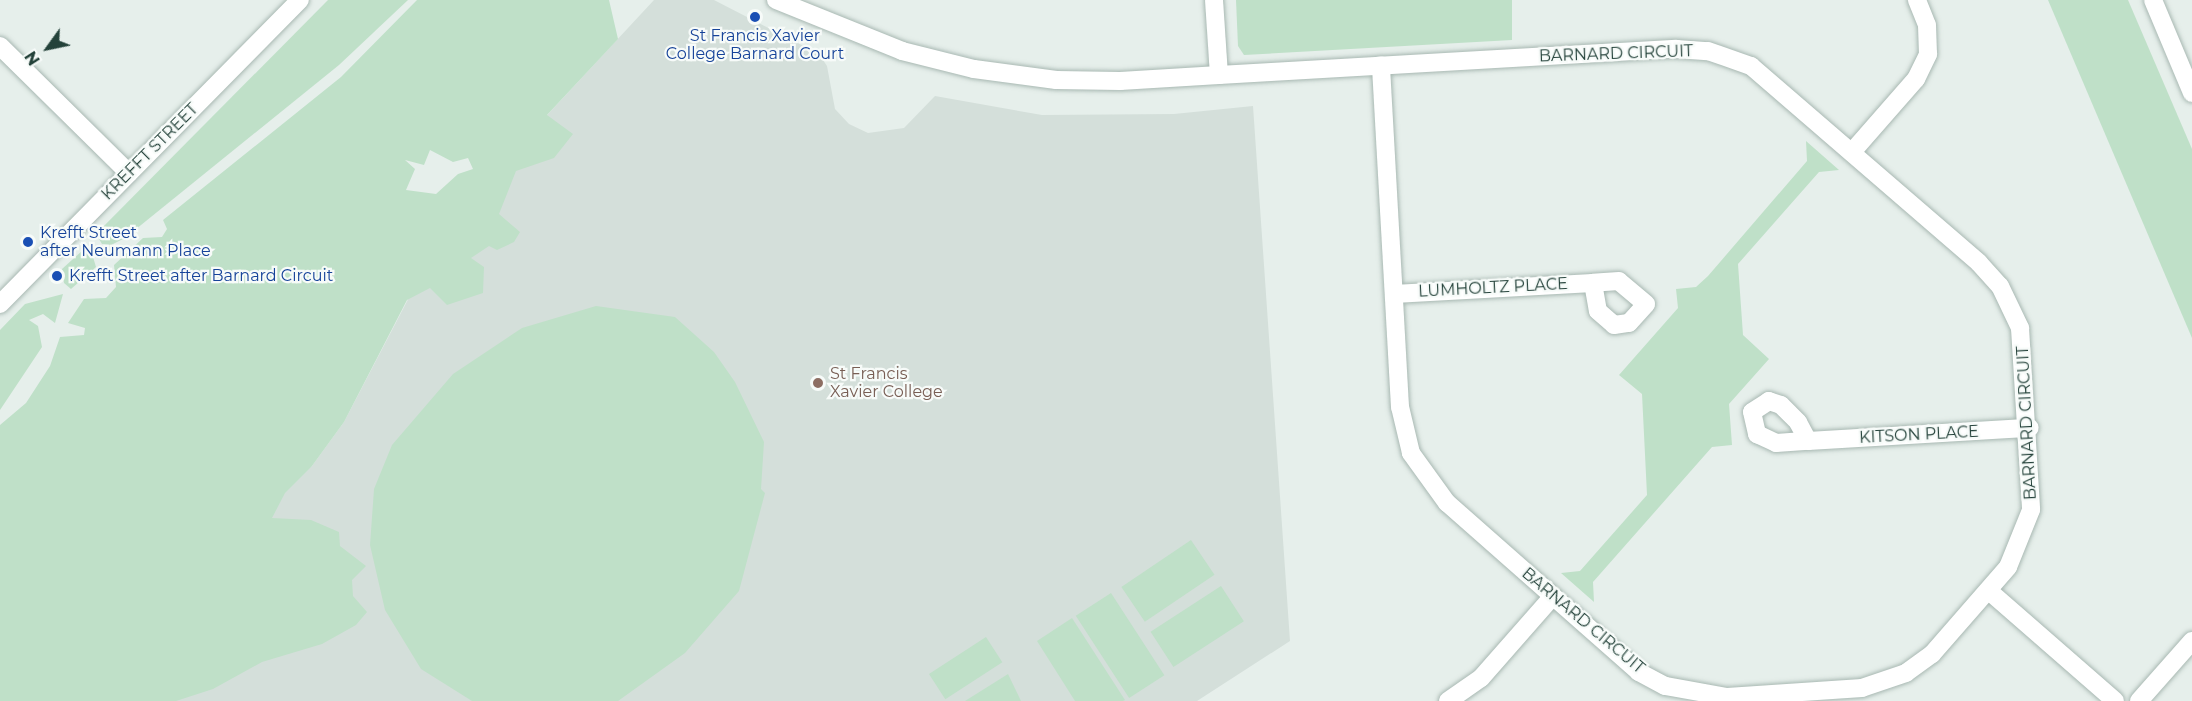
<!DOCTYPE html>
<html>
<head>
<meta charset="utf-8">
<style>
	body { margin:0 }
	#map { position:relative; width:2192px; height:701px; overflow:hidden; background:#e6efeb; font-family:Montserrat,sans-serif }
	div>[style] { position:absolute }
	.built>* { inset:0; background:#d4dfda }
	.green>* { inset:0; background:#bfe0c8; transform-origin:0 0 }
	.roads { filter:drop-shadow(0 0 2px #a8b8b2) drop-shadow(0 0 2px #a8b8b2) }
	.minor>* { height:18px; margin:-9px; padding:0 9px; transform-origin:9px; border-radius:9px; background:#fff }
	.tertiary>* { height:18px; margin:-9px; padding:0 9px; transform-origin:9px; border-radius:9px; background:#fff }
	.secondary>* { height:18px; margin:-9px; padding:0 9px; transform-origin:9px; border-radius:9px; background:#fff }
	.dots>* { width:16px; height:16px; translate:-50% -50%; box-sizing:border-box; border:3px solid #f7fbf9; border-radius:50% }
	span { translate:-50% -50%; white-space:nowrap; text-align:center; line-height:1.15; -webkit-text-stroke:4.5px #f7fbf9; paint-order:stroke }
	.transit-label { font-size:16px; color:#164399 }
	.left { translate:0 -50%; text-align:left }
	.street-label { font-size:16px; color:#24423a }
	.education-label { font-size:16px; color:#785e54 }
	.north { position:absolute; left:18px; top:18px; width:60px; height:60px; -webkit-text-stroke:4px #f7fbf9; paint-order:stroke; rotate:237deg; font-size:16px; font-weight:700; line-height:24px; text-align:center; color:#24423a }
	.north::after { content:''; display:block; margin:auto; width:21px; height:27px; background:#24423a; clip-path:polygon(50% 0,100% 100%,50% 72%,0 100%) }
</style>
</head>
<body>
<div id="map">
	<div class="built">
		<div style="clip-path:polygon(654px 0,714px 0,819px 54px,827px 66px,835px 109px,849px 124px,868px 133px,904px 128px,935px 96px,1042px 115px,1174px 114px,1253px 106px,1290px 641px,1197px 701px,153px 701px,193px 546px,312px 466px,344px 422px,414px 288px,523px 141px)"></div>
	</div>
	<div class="green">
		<div style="clip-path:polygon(328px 0,408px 0,339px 65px,125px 238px,111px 245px,102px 244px,96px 234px)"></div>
		<div style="clip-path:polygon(evenodd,417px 0,609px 0,618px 39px,547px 115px,573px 134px,554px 158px,516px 171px,499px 214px,520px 232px,514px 242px,497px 250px,489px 246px,471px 258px,484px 267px,483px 293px,447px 305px,430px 288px,407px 300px,344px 422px,312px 466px,285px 493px,272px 518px,311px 520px,339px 532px,340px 546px,366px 566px,352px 580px,353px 596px,367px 612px,356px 625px,322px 644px,262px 662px,213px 689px,176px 701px,0 701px,0 425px,26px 403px,50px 366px,60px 337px,84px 335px,85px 328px,68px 323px,84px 299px,106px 298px,116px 287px,114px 265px,143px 238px,162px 237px,167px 229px,163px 220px,341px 77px,417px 0,430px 150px,453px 162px,468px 158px,473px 169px,458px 174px,436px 194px,406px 190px,415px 169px,405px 160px,424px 165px,430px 150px)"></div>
		<div style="clip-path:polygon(1236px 0,1512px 0,1512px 40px,1244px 55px,1238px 46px)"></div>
		<div style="clip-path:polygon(2048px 0,2128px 0,2192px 149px,2192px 338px)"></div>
		<div style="clip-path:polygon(1806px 141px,1839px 170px,1819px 172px,1738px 264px,1743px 335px,1769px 359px,1729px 404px,1732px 445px,1712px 447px,1593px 582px,1594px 602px,1561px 573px,1580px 571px,1647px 495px,1642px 394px,1619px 375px,1678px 308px,1676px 289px,1696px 287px,1708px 276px,1807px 161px)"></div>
		<div style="clip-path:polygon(83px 250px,93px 257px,96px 267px,71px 289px,64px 283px,62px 269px)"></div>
		<div style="clip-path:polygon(63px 294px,55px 323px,43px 314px,29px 320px,38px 326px,42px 347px,0 410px,0 330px,25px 304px)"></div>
		<div style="clip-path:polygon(596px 306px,675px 317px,714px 352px,735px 382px,764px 442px,761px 489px,765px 493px,739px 591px,685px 653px,618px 701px,472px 701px,421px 669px,385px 610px,370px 545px,374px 489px,392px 445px,453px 374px,522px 328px)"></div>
		<div style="left:1191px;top:540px;width:42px;height:84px;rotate:56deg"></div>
		<div style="left:1221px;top:586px;width:42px;height:84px;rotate:57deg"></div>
		<div style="left:1111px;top:593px;width:98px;height:42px;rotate:57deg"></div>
		<div style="clip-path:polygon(1072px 618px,1125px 700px,1123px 701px,1075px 701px,1037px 641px)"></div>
		<div style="left:986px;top:637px;width:30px;height:68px;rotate:57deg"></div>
		<div style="clip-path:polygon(1008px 674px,1021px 701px,965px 701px)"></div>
	</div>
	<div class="roads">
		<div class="minor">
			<div style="left:776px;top:0;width:136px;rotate:22deg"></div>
			<div style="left:902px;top:51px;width:74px;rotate:14deg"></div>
			<div style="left:974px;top:69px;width:83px;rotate:7.6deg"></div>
			<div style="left:1056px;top:80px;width:64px;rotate:0.9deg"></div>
			<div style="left:1120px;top:81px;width:99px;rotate:-3.5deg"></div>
			<div style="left:1219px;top:75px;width:458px;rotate:-3.3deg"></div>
			<div style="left:1676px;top:49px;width:32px;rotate:4deg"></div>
			<div style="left:1708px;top:51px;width:46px;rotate:19.2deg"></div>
			<div style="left:1751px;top:66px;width:301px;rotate:40.8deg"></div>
			<div style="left:1979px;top:263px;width:31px;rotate:48deg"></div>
			<div style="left:2000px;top:286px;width:47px;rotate:64.5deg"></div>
			<div style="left:2020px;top:328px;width:182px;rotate:86.5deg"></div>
			<div style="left:2031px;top:510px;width:61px;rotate:112deg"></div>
			<div style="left:2008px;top:567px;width:116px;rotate:131.1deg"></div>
			<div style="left:1932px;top:654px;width:32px;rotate:144deg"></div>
			<div style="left:1906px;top:673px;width:46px;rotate:161.2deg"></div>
			<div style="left:1862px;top:688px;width:135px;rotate:176.2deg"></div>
			<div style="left:1727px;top:697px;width:63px;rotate:-169.9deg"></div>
			<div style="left:1665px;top:686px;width:30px;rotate:-152deg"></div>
			<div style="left:1639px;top:672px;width:256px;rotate:-138.6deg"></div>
			<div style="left:1447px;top:503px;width:62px;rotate:-125.8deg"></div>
			<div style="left:1411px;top:453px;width:47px;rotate:-103.4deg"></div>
			<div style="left:1400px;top:407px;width:342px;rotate:-93.2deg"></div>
			<div style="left:1214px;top:0;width:75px;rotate:86.2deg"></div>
			<div style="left:0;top:46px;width:181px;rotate:44.6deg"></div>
			<div style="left:1852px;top:152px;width:97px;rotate:-48.8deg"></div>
			<div style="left:1916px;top:79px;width:28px;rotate:-64deg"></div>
			<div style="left:1928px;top:54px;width:29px;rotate:-92deg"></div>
			<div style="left:1927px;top:25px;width:27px;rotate:-112deg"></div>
			<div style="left:1394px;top:294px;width:199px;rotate:-3.2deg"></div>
			<div style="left:1593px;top:283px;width:28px;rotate:80deg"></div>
			<div style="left:1598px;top:311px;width:21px;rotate:41deg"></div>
			<div style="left:1614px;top:325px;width:15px;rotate:-8deg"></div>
			<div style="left:1629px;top:323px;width:25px;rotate:-48deg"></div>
			<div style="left:1646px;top:304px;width:35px;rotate:-140deg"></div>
			<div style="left:1619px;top:281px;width:26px;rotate:176deg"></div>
			<div style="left:1808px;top:441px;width:21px;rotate:-118deg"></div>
			<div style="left:1798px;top:422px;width:24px;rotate:-135deg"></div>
			<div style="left:1781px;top:405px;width:13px;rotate:-162deg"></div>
			<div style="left:1769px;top:401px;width:20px;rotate:147deg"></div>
			<div style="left:1752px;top:412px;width:23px;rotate:77deg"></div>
			<div style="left:1757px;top:434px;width:21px;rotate:25deg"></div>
			<div style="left:1776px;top:443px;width:32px;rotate:-4deg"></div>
			<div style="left:1808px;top:441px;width:222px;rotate:-3.4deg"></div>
			<div style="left:1989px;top:591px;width:167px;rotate:41.1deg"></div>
			<div style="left:1448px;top:701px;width:40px;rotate:-34.9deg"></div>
			<div style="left:1481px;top:678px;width:109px;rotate:-48.7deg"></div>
			<div style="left:2139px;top:701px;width:80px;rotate:-48.5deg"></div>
		</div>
		<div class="tertiary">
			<div style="left:0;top:304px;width:427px;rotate:-45.4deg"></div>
		</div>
		<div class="secondary">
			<div style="left:2153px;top:0;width:101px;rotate:67.2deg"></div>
		</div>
	</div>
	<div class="dots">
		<div style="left:755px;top:17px;background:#1a4fb4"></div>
		<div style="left:28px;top:242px;background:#1a4fb4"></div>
		<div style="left:57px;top:276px;background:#1a4fb4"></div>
		<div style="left:818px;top:383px;background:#8d6e63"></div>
	</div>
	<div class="transit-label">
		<span style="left:755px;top:45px">St Francis Xavier<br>College Barnard Court</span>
		<span class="left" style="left:40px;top:242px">Krefft Street<br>after Neumann Place</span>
		<span class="left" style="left:69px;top:276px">Krefft Street after Barnard Circuit</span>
	</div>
	<div class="street-label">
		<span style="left:1616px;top:54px;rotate:-2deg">BARNARD CIRCUIT</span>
		<span style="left:150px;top:152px;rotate:-45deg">KREFFT STREET</span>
		<span style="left:1493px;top:288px;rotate:-3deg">LUMHOLTZ PLACE</span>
		<span style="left:2027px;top:423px;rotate:-93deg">BARNARD CIRCUIT</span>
		<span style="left:1919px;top:435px;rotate:-3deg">KITSON PLACE</span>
		<span style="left:1583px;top:621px;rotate:40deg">BARNARD CIRCUIT</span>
	</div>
	<div class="education-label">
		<span class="left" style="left:830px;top:383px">St Francis<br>Xavier College</span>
	</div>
	<div class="north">N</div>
</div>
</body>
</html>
